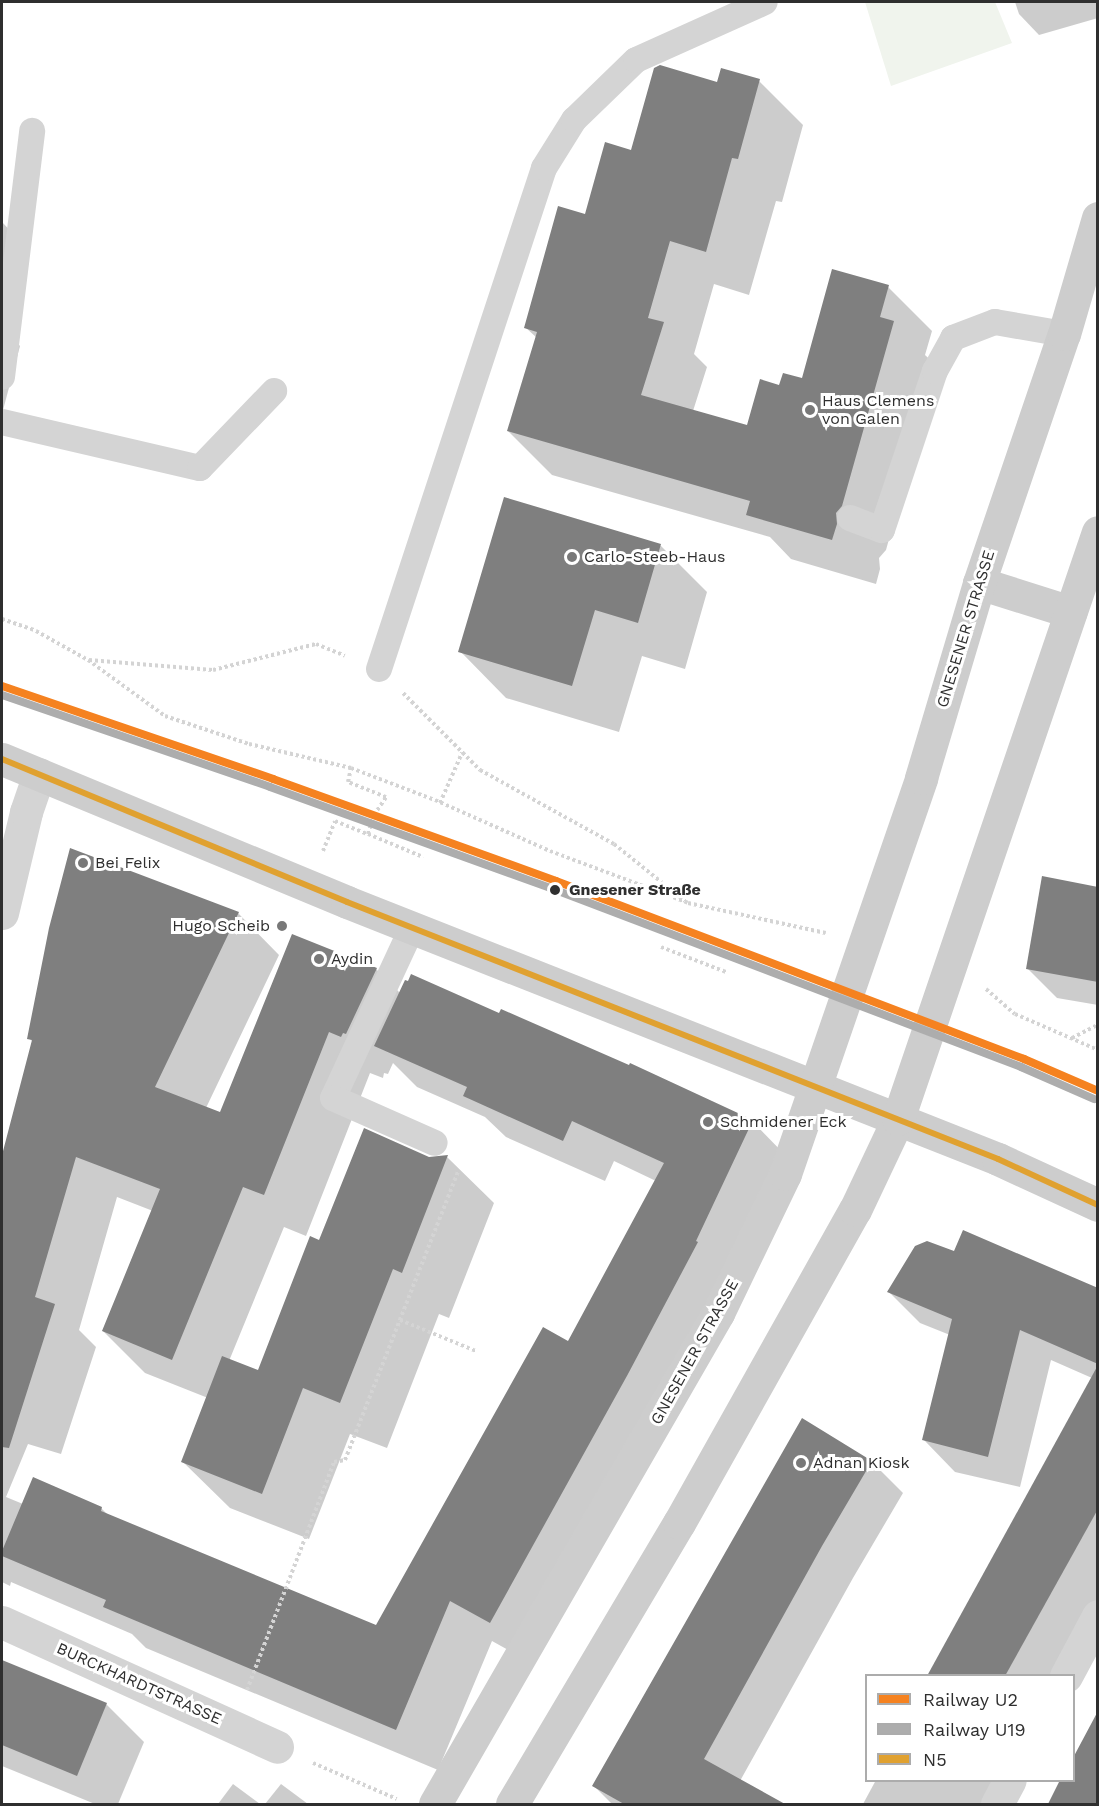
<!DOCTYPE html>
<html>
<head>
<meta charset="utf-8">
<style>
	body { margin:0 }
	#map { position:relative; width:1099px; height:1806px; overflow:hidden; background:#fff; font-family:"Work Sans",sans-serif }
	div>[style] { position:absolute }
	.green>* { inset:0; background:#f0f4ed }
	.shadow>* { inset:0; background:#0003 }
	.building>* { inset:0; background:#7f7f7f }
	.path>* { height:4px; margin-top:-2px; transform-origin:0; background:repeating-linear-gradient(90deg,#d4d4d4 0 3px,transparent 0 6px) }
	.lane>* { height:26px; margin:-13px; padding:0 13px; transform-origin:13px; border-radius:13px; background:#d4d4d4 }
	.street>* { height:33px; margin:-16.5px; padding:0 16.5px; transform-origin:16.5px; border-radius:16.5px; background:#d4d4d4 }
	.secondary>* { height:33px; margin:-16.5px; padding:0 16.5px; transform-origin:16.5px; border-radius:16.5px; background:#cdcdcd }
	.bus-1>* { height:6px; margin:-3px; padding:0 3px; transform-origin:3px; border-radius:3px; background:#e0a130 }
	.rail-1>* { height:8px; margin:-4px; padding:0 4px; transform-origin:4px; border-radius:4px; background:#f58220 }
	.rail-2>* { height:8px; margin:-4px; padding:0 4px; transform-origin:4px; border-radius:4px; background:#adadad }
	.dots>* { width:16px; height:16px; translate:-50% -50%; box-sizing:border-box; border:3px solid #fff; border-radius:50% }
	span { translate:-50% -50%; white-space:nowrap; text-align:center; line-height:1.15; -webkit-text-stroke:6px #fff; paint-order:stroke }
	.poi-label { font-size:16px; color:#2f2f2f }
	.left { translate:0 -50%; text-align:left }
	.right { translate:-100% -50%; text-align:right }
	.street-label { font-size:16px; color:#2f2f2f }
	.stop-label { font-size:16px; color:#2f2f2f; font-weight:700 }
	.frame { position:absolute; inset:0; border:3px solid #2f2f2f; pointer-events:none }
	.legend { position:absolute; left:865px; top:1674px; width:210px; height:108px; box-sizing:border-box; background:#fff; border:2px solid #acacac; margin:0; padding:8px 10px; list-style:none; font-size:18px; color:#2f2f2f }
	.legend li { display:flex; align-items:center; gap:12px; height:30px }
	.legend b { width:30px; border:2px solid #acacac }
</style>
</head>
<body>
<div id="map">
	<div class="green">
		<div style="clip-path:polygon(865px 2px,995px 2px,1012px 43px,891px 86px)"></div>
	</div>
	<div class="shadow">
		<div style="clip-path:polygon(1015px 2px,1098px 2px,1098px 18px,1039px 35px,1019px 14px)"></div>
		<div style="clip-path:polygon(759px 81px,803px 125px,782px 202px,776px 201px,749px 295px,714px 284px,694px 354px,707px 367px,693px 411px,748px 427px,780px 386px,803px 380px,888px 287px,932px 331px,925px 355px,937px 366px,886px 550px,879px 558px,880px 569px,876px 584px,791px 559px,770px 537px,552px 475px,508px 431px,537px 338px,525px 327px,586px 216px,632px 152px,718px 84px)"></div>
		<div style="clip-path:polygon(2px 222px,18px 239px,2px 306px)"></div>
		<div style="clip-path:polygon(2px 327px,20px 346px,2px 414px)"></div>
		<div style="clip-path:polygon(505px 499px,661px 546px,707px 592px,685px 669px,642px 656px,619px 732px,506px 698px,460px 651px)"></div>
		<div style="clip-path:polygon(1098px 889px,1098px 1005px,1057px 998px,1027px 968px)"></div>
		<div style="clip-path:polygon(evenodd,238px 913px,279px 955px,206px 1108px,221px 1113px,376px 969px,400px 993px,752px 1121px,793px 1163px,532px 1663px,492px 1641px,438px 1770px,146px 1648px,132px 1634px,11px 1582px,10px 1586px,2px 1582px,2px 1159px,33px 1042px,29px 1038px,238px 913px,393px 1063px,417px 1087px,485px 1117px,506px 1137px,605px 1181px,614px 1161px,656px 1181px,569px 1343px,377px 1627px,109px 1516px,101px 1508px,23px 1504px,6px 1497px,28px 1444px,61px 1454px,96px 1347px,79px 1330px,117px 1197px,153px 1211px,103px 1331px,145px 1373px,208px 1398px,183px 1462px,230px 1508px,309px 1539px,350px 1434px,387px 1448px,439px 1314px,449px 1318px,494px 1203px,447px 1157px,429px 1158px,320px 1242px,259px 1372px,229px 1361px,284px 1227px,306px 1236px,370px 1073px,383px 1078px,384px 1073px,388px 1074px,393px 1063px)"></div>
		<div style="clip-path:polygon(889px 1292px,1098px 1297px,1098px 1599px,1055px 1676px,929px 1676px,1092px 1378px,1051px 1360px,1020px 1487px,955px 1472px,924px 1440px,950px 1335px,920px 1323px)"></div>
		<div style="clip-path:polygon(872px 1462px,903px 1493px,853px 1578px,740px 1781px,780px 1804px,612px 1804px,594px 1786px)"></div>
		<div style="clip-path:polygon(2px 1662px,106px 1704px,144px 1742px,118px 1804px,95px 1804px,2px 1766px)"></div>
		<div style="clip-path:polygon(1098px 1714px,1098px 1804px,1049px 1804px,1062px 1780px,1074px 1780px,1074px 1759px)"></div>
		<div style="clip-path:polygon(876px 1780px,996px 1780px,982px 1804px,863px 1804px)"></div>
		<div style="clip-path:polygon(233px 1784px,260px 1804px,218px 1804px)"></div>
		<div style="clip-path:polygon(281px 1784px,308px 1804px,265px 1804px)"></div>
	</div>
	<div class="building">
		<div style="clip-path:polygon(660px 65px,717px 82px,721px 68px,760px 79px,738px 159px,732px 158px,706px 252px,670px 241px,648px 318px,664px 322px,641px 395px,747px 425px,760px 379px,779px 385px,783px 373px,802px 378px,832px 269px,889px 285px,880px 317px,894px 321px,842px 506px,836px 513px,837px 524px,832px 540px,746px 515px,750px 501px,507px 431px,537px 332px,524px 328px,558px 206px,585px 214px,605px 142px,631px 150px,654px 68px)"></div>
		<div style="clip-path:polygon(504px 497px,661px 544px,638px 623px,595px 610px,572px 686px,458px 652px)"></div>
		<div style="clip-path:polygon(70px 848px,239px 912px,155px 1087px,220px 1112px,292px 934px,377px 968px,346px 1034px,343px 1033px,341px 1037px,329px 1032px,264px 1195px,243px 1187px,172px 1360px,102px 1331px,160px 1189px,76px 1157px,35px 1297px,55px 1304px,9px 1448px,2px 1447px,2px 1155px,32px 1040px,27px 1039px,49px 928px)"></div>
		<div style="clip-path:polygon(1042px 876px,1098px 887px,1098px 982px,1026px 969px)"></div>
		<div style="clip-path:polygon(411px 974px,499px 1013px,501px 1009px,629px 1065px,630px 1063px,753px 1120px,696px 1241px,698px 1242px,628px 1374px,490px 1623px,450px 1601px,396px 1730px,103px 1607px,106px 1600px,2px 1556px,2px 1551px,33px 1477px,102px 1507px,101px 1511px,376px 1625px,543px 1327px,568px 1341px,664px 1163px,572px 1121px,563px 1141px,463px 1096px,467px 1087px,374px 1046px,405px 980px,408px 981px)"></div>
		<div style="clip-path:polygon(364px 1128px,429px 1157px,448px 1155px,402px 1273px,393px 1269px,340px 1403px,303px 1388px,262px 1494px,181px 1462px,222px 1356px,258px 1370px,310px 1236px,319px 1240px)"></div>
		<div style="clip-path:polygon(963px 1230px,1098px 1288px,1098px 1364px,1020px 1330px,988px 1457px,922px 1440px,952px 1319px,887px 1292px,915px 1246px,927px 1241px,954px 1251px)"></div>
		<div style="clip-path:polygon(1098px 1365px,1098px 1509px,1005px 1676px,927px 1676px)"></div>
		<div style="clip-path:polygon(802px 1418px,872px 1461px,822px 1546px,704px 1759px,785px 1804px,624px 1804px,592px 1786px)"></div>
		<div style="clip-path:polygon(2px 1660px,107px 1703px,77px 1776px,2px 1745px)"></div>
		<div style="clip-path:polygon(1098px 1711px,1098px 1804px,1048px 1804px,1060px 1780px,1074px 1780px,1074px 1756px)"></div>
	</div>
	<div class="path">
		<div style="left:2px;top:619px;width:36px;rotate:19deg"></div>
		<div style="left:36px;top:631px;width:60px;rotate:29.1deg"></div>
		<div style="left:88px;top:660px;width:95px;rotate:36deg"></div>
		<div style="left:165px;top:716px;width:89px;rotate:18.4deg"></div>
		<div style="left:249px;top:744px;width:105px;rotate:13.2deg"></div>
		<div style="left:351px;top:768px;width:90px;rotate:20.9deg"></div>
		<div style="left:435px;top:800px;width:126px;rotate:23.9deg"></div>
		<div style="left:550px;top:851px;width:147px;rotate:20.6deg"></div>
		<div style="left:688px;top:903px;width:141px;rotate:12.3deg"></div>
		<div style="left:89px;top:660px;width:124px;rotate:4.6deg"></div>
		<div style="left:213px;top:670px;width:106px;rotate:-14.2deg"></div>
		<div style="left:316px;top:644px;width:31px;rotate:22deg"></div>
		<div style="left:403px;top:693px;width:109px;rotate:45deg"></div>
		<div style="left:480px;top:770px;width:153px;rotate:28.9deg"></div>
		<div style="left:614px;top:844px;width:91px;rotate:38.8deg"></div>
		<div style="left:440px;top:803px;width:55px;rotate:-66.3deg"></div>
		<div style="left:368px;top:834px;width:60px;rotate:22.7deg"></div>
		<div style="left:323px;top:851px;width:32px;rotate:-68deg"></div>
		<div style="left:335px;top:821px;width:35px;rotate:22deg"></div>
		<div style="left:368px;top:834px;width:20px;rotate:-72deg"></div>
		<div style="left:374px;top:815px;width:22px;rotate:-56deg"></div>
		<div style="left:386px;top:797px;width:41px;rotate:-158.5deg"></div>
		<div style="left:348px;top:782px;width:14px;rotate:-78deg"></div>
		<div style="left:661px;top:947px;width:70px;rotate:21deg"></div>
		<div style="left:986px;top:989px;width:38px;rotate:41deg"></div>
		<div style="left:1015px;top:1014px;width:90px;rotate:23.4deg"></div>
		<div style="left:1072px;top:1038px;width:29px;rotate:-27deg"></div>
		<div style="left:400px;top:1320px;width:82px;rotate:22.2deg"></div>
		<div style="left:247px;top:1690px;width:244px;rotate:-69.1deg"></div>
		<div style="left:334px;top:1462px;width:11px;rotate:-10deg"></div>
		<div style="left:345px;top:1460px;width:310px;rotate:-68.6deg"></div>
		<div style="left:313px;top:1763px;width:91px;rotate:23.2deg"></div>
	</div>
	<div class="lane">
		<div style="left:2px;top:377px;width:248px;rotate:-83deg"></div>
		<div style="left:2px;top:422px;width:203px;rotate:13.1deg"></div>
		<div style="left:200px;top:468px;width:107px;rotate:-46.1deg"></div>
		<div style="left:850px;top:518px;width:34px;rotate:21deg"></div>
		<div style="left:882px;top:530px;width:168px;rotate:-71.6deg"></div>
		<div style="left:935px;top:371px;width:38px;rotate:-61deg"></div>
		<div style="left:953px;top:338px;width:45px;rotate:-20.9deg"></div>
		<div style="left:995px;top:322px;width:70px;rotate:9.9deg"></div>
		<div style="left:379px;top:669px;width:527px;rotate:-71.77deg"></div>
		<div style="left:544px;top:168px;width:57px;rotate:-58deg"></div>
		<div style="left:574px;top:120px;width:86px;rotate:-44.1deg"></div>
		<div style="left:636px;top:60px;width:141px;rotate:-24.2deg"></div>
		<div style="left:412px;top:928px;width:187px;rotate:114.9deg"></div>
		<div style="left:333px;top:1098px;width:111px;rotate:23.8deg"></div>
	</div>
	<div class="street">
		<div style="left:2px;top:913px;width:104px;rotate:-76.6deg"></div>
		<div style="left:26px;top:812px;width:40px;rotate:-71.1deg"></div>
		<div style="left:2px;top:1622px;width:302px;rotate:24.4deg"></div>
		<div style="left:1066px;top:1676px;width:68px;rotate:-61.9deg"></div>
		<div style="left:997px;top:1804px;width:27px;rotate:-62deg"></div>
	</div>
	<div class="secondary">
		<div style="left:979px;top:583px;width:96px;rotate:17.5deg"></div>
		<div style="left:2px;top:759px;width:373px;rotate:22.5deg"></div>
		<div style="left:347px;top:902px;width:700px;rotate:21.54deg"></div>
		<div style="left:998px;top:1159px;width:110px;rotate:24.7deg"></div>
		<div style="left:435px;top:1804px;width:567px;rotate:-60.04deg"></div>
		<div style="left:718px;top:1313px;width:154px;rotate:-64.3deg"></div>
		<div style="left:785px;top:1174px;width:419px;rotate:-71deg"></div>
		<div style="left:921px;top:778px;width:203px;rotate:-73.4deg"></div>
		<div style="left:979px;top:583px;width:263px;rotate:-71.2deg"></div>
		<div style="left:1064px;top:334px;width:121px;rotate:-73.7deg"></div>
		<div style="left:512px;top:1804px;width:327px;rotate:-59.3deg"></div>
		<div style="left:679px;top:1523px;width:359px;rotate:-60.7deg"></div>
		<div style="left:855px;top:1210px;width:101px;rotate:-64.7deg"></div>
		<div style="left:898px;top:1119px;width:620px;rotate:-71.19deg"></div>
	</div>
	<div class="bus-1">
		<div style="left:2px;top:759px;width:373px;rotate:22.5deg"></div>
		<div style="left:347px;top:902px;width:700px;rotate:21.54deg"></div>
		<div style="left:998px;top:1159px;width:110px;rotate:24.7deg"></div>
	</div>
	<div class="rail-1">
		<div style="left:2px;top:686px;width:287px;rotate:18.9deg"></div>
		<div style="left:273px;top:779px;width:301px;rotate:19.8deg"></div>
		<div style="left:556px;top:881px;width:501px;rotate:20.82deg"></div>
		<div style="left:1024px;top:1059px;width:81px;rotate:23.4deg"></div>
	</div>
	<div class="rail-2">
		<div style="left:2px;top:695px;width:283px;rotate:18.9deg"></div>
		<div style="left:270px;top:787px;width:301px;rotate:19.8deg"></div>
		<div style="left:553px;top:889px;width:501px;rotate:20.82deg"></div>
		<div style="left:1021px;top:1067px;width:80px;rotate:23.7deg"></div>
	</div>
	<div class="dots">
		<div style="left:810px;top:410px;background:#787878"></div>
		<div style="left:572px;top:557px;background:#787878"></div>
		<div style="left:83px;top:863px;background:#787878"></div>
		<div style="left:555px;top:890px;background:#2f2f2f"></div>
		<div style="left:282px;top:926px;background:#787878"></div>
		<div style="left:319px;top:959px;background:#787878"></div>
		<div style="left:708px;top:1122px;background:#787878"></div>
		<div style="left:801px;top:1463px;background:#787878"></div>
	</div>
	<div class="poi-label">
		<span class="left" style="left:822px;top:410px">Haus Clemens<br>von Galen</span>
		<span class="left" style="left:584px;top:557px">Carlo-Steeb-Haus</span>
		<span class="left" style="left:95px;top:863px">Bei Felix</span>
		<span class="right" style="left:270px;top:926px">Hugo Scheib</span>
		<span class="left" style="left:331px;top:959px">Aydin</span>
		<span class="left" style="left:720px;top:1122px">Schmidener Eck</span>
		<span class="left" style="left:813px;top:1463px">Adnan Kiosk</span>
	</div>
	<div class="street-label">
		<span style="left:966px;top:629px;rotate:-73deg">GNESENER STRASSE</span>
		<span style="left:695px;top:1352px;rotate:-61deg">GNESENER STRASSE</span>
		<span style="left:139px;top:1684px;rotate:24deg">BURCKHARDTSTRASSE</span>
	</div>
	<div class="stop-label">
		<span class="left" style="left:569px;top:890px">Gnesener Straße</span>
	</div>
	<div class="frame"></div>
	<ul class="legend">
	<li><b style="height:8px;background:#f58220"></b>Railway U2</li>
	<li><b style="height:8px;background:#adadad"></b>Railway U19</li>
	<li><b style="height:8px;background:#e0a130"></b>N5</li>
	</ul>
</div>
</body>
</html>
